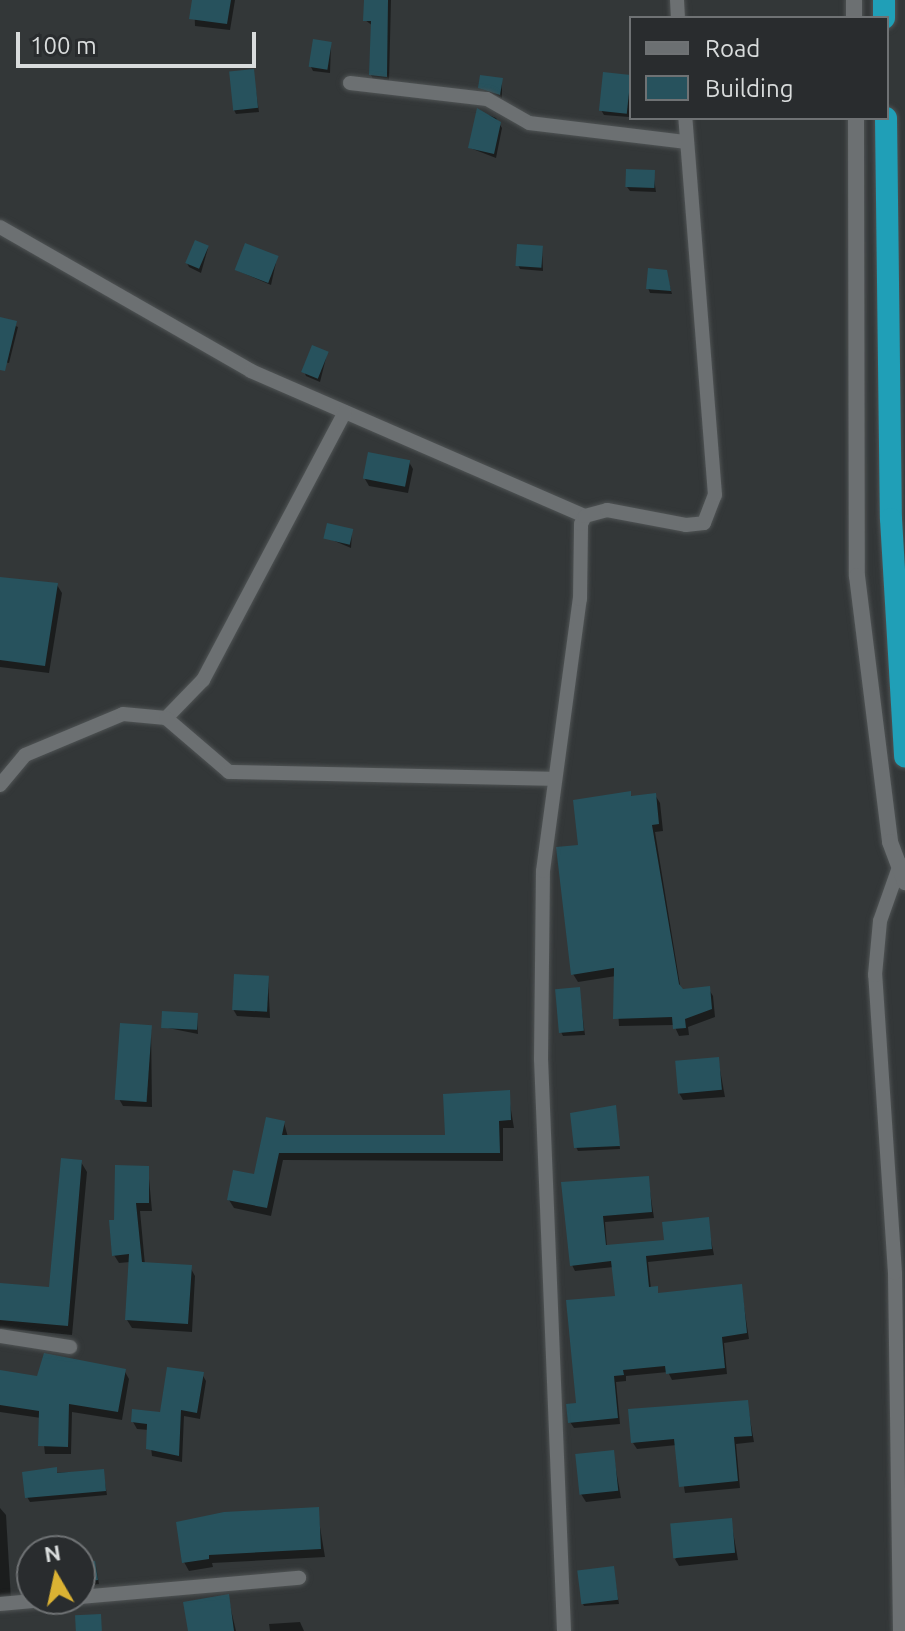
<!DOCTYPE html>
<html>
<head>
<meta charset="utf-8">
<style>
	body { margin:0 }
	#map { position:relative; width:905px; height:1631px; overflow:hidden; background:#333738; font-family:Ubuntu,sans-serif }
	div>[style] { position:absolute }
	.shadow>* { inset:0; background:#0007 }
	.building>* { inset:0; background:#27525d; transform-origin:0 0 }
	.roads { filter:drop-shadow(0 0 2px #4f5354) drop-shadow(0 0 2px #4f5354) }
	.minor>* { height:14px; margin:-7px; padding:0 7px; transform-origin:7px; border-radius:7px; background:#6c7072 }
	.tertiary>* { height:16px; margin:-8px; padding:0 8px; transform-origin:8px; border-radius:8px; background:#6c7072 }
	.trunk>* { height:22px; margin:-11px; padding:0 11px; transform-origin:11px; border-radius:11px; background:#209fb7 }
	span { translate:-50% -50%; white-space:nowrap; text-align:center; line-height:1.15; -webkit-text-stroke:8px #292c2e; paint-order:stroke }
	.legend { position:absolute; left:629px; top:16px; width:260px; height:104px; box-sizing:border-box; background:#292c2e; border:2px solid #6f7274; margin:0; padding:10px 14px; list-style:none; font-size:24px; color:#d9dcdc }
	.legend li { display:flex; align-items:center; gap:16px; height:40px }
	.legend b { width:40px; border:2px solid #6f7274 }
	.north { position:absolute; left:16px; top:1535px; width:80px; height:80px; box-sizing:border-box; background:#292c2e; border:2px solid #6f7274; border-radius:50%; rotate:351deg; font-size:22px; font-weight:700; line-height:32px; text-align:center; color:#d9dcdc }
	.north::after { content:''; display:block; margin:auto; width:28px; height:36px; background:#dbb233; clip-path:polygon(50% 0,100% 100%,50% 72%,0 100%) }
	.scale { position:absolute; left:16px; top:32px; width:240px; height:36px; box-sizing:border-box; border:4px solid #d9dcdc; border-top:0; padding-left:10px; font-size:24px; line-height:28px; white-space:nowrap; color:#d9dcdc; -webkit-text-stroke:6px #292c2e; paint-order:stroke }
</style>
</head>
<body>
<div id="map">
	<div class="shadow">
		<div style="clip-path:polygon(194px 0,235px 0,230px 30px,195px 26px)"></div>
		<div style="clip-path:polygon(366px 0,391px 0,389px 82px,374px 81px,371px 75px,373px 26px,365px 20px)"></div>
		<div style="clip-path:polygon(331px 44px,330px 73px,313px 71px,311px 67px)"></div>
		<div style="clip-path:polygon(253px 71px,259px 112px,236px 114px,234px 110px)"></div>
		<div style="clip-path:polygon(630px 76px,629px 117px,604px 115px,601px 110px)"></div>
		<div style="clip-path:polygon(502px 80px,502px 98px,480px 88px)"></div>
		<div style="clip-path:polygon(478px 111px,496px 118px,502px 128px,496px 158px,470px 148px)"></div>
		<div style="clip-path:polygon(653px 172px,656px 192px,630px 191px,627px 187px)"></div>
		<div style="clip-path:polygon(542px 247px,543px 271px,520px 269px,518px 265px)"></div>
		<div style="clip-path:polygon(208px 248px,201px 273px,189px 267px,187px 263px)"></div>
		<div style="clip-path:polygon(277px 258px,271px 285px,236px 270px)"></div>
		<div style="clip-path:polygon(666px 272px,672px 294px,650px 293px,648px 288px)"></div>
		<div style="clip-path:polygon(0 319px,18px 327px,9px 363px,0 361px)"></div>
		<div style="clip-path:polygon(327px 354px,320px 382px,306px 376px,304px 371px)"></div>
		<div style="clip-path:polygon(409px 462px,413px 469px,408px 493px,369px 486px,365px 479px)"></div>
		<div style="clip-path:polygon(352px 531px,351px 548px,325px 537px)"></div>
		<div style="clip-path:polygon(0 579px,57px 585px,62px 593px,49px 673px,0 667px)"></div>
		<div style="clip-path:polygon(630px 793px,632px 798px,655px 795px,660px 803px,663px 831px,655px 832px,681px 991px,708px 988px,713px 996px,715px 1017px,688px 1027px,689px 1035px,679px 1036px,674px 1025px,619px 1026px,616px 976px,578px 982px,573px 974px,580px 846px)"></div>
		<div style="clip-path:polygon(268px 978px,270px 1018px,237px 1016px,233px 1009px)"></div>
		<div style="clip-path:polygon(579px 989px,585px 1035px,563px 1036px,561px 1032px)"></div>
		<div style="clip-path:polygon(197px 1015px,198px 1034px,163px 1027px)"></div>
		<div style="clip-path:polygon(151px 1027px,152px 1107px,123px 1106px,119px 1099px)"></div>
		<div style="clip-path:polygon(718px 1059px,725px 1097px,683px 1100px,679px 1093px)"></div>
		<div style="clip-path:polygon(508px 1092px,514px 1128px,503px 1128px,503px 1161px,283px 1160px,271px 1216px,234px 1208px,229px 1200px,255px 1176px,284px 1123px,288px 1137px,447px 1137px)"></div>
		<div style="clip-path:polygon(615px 1107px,620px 1149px,578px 1151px,576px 1147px)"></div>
		<div style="clip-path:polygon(81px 1162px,87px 1172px,72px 1335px,0 1328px,0 1285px,51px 1290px)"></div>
		<div style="clip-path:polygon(148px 1168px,152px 1211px,140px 1211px,145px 1265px,190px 1267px,195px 1276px,192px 1332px,132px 1328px,127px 1320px,130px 1262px,119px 1263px,114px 1255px,116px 1222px)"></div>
		<div style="clip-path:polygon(648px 1178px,654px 1218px,605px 1222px,607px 1247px,666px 1241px,707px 1220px,714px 1255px,648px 1262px,651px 1289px,661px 1295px,741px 1287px,749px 1339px,724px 1343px,727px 1374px,672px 1380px,668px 1372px,626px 1376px,626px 1381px,616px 1382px,620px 1424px,574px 1428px,570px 1422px,617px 1297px,614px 1267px,575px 1271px,572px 1265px,563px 1184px)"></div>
		<div style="clip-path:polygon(124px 1370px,129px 1379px,122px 1420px,72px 1412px,71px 1454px,45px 1454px,41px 1418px,0 1412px,0 1372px,39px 1378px)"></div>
		<div style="clip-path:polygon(202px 1374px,206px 1381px,200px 1419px,184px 1416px,182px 1462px,152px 1456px,149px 1430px,137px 1429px,133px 1422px,162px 1414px)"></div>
		<div style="clip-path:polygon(747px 1402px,754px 1442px,736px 1444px,740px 1488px,685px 1493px,677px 1445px,637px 1449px,633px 1443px)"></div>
		<div style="clip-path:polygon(613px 1453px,621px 1498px,586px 1502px,581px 1494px)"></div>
		<div style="clip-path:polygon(103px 1471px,107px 1495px,30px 1502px,27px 1497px,24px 1474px)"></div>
		<div style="clip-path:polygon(0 1508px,6px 1515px,11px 1600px,0 1602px)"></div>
		<div style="clip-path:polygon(317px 1509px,325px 1557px,212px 1563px,213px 1567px,189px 1571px,184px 1562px)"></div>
		<div style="clip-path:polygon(731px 1520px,738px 1560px,679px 1566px,675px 1559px)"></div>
		<div style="clip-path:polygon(80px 1565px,96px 1567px,99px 1584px,80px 1586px)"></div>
		<div style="clip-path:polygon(613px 1568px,619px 1604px,584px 1606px,582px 1602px)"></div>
		<div style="clip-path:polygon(228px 1597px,236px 1631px,190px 1631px)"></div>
		<div style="clip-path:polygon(300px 1622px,304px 1631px,270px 1631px,269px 1624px)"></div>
	</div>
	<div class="building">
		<div style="clip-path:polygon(192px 0,231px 0,227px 24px,189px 19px)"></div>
		<div style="clip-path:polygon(364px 0,388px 0,387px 77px,369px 75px,371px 21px,363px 21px)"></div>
		<div style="left:313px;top:39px;width:19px;height:28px;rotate:9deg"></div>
		<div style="left:254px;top:69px;width:39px;height:25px;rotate:84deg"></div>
		<div style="left:603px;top:72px;width:28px;height:39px;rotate:6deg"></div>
		<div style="clip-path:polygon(480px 75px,503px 78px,500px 95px,478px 88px)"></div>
		<div style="clip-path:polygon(477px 108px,501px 122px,494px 154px,468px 148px)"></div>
		<div style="left:626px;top:169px;width:29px;height:18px;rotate:2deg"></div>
		<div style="left:195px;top:240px;width:15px;height:25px;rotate:23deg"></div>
		<div style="left:245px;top:243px;width:36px;height:29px;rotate:21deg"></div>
		<div style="left:517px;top:244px;width:26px;height:22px;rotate:4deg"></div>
		<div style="clip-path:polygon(648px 268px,667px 270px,671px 291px,646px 289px)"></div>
		<div style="clip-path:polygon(0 317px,17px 321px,5px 371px,0 370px)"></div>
		<div style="left:312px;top:345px;width:18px;height:29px;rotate:22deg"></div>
		<div style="left:368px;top:452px;width:43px;height:27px;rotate:11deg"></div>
		<div style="left:327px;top:523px;width:27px;height:16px;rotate:13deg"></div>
		<div style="clip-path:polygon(0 577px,58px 583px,45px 666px,0 660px)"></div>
		<div style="clip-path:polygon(631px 791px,631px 796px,656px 793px,659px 824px,652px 825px,679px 984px,683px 989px,710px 986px,712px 1009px,685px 1019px,686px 1028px,673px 1029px,672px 1017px,613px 1019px,614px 968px,571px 975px,556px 847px,578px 845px,573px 800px)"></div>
		<div style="left:234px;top:974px;width:35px;height:36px;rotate:3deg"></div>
		<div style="left:580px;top:987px;width:44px;height:25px;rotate:85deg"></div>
		<div style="left:162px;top:1011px;width:36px;height:17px;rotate:3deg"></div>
		<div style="left:120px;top:1023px;width:32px;height:77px;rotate:4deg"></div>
		<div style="left:719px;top:1057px;width:33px;height:44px;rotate:85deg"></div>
		<div style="clip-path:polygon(510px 1090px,511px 1120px,499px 1121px,500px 1153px,279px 1153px,267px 1208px,227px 1200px,233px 1170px,254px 1174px,266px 1117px,285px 1121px,282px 1135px,445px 1135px,443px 1094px)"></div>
		<div style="clip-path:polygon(616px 1105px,620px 1146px,574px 1148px,570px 1113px)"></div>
		<div style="clip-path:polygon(61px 1158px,82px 1160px,68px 1326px,0 1320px,0 1283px,49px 1287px)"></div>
		<div style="clip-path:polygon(115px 1165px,149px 1166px,149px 1203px,136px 1203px,142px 1262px,192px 1265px,188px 1324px,125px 1320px,129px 1254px,112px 1256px,109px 1220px,114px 1220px)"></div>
		<div style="clip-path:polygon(649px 1176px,652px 1212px,603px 1216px,606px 1245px,664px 1240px,662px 1222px,709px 1217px,712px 1249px,646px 1256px,649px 1287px,658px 1286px,658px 1293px,742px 1284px,747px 1333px,722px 1337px,725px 1368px,666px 1374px,665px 1366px,623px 1370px,624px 1375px,614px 1376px,618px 1418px,568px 1423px,566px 1404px,576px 1403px,566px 1300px,615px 1296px,611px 1261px,570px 1266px,561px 1182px)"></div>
		<div style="clip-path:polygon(44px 1353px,126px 1369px,118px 1412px,69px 1404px,68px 1447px,38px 1446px,39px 1411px,0 1405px,0 1370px,37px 1376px)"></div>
		<div style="clip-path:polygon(167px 1367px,204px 1372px,197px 1413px,181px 1410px,179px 1456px,146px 1449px,147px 1424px,131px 1422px,132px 1409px,160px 1412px)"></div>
		<div style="clip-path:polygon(748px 1400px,752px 1436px,734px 1437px,738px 1481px,679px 1487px,674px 1439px,631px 1443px,628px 1409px)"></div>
		<div style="left:614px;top:1450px;width:41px;height:39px;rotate:84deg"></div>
		<div style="clip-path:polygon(57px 1467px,57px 1473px,104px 1469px,106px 1491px,25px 1498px,22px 1472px)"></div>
		<div style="clip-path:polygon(319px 1507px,321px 1549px,209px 1555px,209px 1559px,182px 1563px,176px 1522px,224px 1512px)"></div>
		<div style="left:732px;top:1518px;width:35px;height:62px;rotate:85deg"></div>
		<div style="clip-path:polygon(95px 1561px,98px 1580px,80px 1582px,80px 1563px)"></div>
		<div style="left:614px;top:1566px;width:34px;height:37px;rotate:83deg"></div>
		<div style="clip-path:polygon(229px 1594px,234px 1631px,188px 1631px,183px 1602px)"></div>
		<div style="left:101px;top:1614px;width:17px;height:26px;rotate:87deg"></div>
	</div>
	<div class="roads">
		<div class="minor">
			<div style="left:677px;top:0;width:18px;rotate:87deg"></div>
			<div style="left:350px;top:83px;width:138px;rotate:6.7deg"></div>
			<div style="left:487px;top:99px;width:48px;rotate:29.7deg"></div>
			<div style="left:529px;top:123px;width:159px;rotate:6.9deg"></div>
			<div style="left:0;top:227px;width:289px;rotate:29.8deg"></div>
			<div style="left:251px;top:371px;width:364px;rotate:23.5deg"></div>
			<div style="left:166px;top:718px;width:53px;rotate:-45.8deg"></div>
			<div style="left:203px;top:680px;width:303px;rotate:-62.1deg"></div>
			<div style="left:0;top:785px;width:39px;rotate:-50deg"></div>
			<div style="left:25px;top:755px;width:106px;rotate:-22.7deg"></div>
			<div style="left:123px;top:714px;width:43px;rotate:5.3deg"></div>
			<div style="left:166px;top:718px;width:83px;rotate:40.6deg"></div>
			<div style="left:229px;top:772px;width:325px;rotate:1.2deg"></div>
			<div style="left:0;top:1336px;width:71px;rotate:8.9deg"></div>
			<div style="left:80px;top:1597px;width:220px;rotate:-5deg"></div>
			<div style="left:0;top:1604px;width:55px;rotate:-5.2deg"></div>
			<div style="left:564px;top:1631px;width:572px;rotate:-92.3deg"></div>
			<div style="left:541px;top:1059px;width:188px;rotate:-89.4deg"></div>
			<div style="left:543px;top:871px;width:275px;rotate:-82.3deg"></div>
			<div style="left:580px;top:599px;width:75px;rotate:-89.2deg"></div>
			<div style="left:581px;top:524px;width:9px;rotate:-63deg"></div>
			<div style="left:585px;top:516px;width:23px;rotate:-15deg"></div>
			<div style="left:607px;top:510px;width:80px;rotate:10.8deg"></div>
			<div style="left:686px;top:525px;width:18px;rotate:-6deg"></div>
			<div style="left:704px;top:523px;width:30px;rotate:-69deg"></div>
			<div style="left:715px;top:495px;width:378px;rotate:-94.5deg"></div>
			<div style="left:900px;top:1631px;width:358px;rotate:-90.8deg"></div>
			<div style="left:895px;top:1273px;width:299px;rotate:-93.8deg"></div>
			<div style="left:875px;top:975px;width:54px;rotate:-84.7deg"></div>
			<div style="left:880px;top:921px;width:57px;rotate:-70.6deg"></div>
			<div style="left:899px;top:867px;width:6px;rotate:-18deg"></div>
		</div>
		<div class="tertiary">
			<div style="left:854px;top:0;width:18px;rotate:90deg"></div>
			<div style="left:856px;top:118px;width:458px;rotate:89.9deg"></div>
			<div style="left:857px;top:576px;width:268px;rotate:82.9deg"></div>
			<div style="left:890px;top:842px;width:43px;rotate:69.4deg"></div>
		</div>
		<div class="trunk">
			<div style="left:884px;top:0;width:18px;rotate:90deg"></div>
			<div style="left:886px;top:118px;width:401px;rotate:89.3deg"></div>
			<div style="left:891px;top:519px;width:238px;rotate:86.6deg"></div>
		</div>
	</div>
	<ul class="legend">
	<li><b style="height:10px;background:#6c7072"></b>Road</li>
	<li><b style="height:22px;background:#27525d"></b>Building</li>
	</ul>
	<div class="north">N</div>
	<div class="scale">100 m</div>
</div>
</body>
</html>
